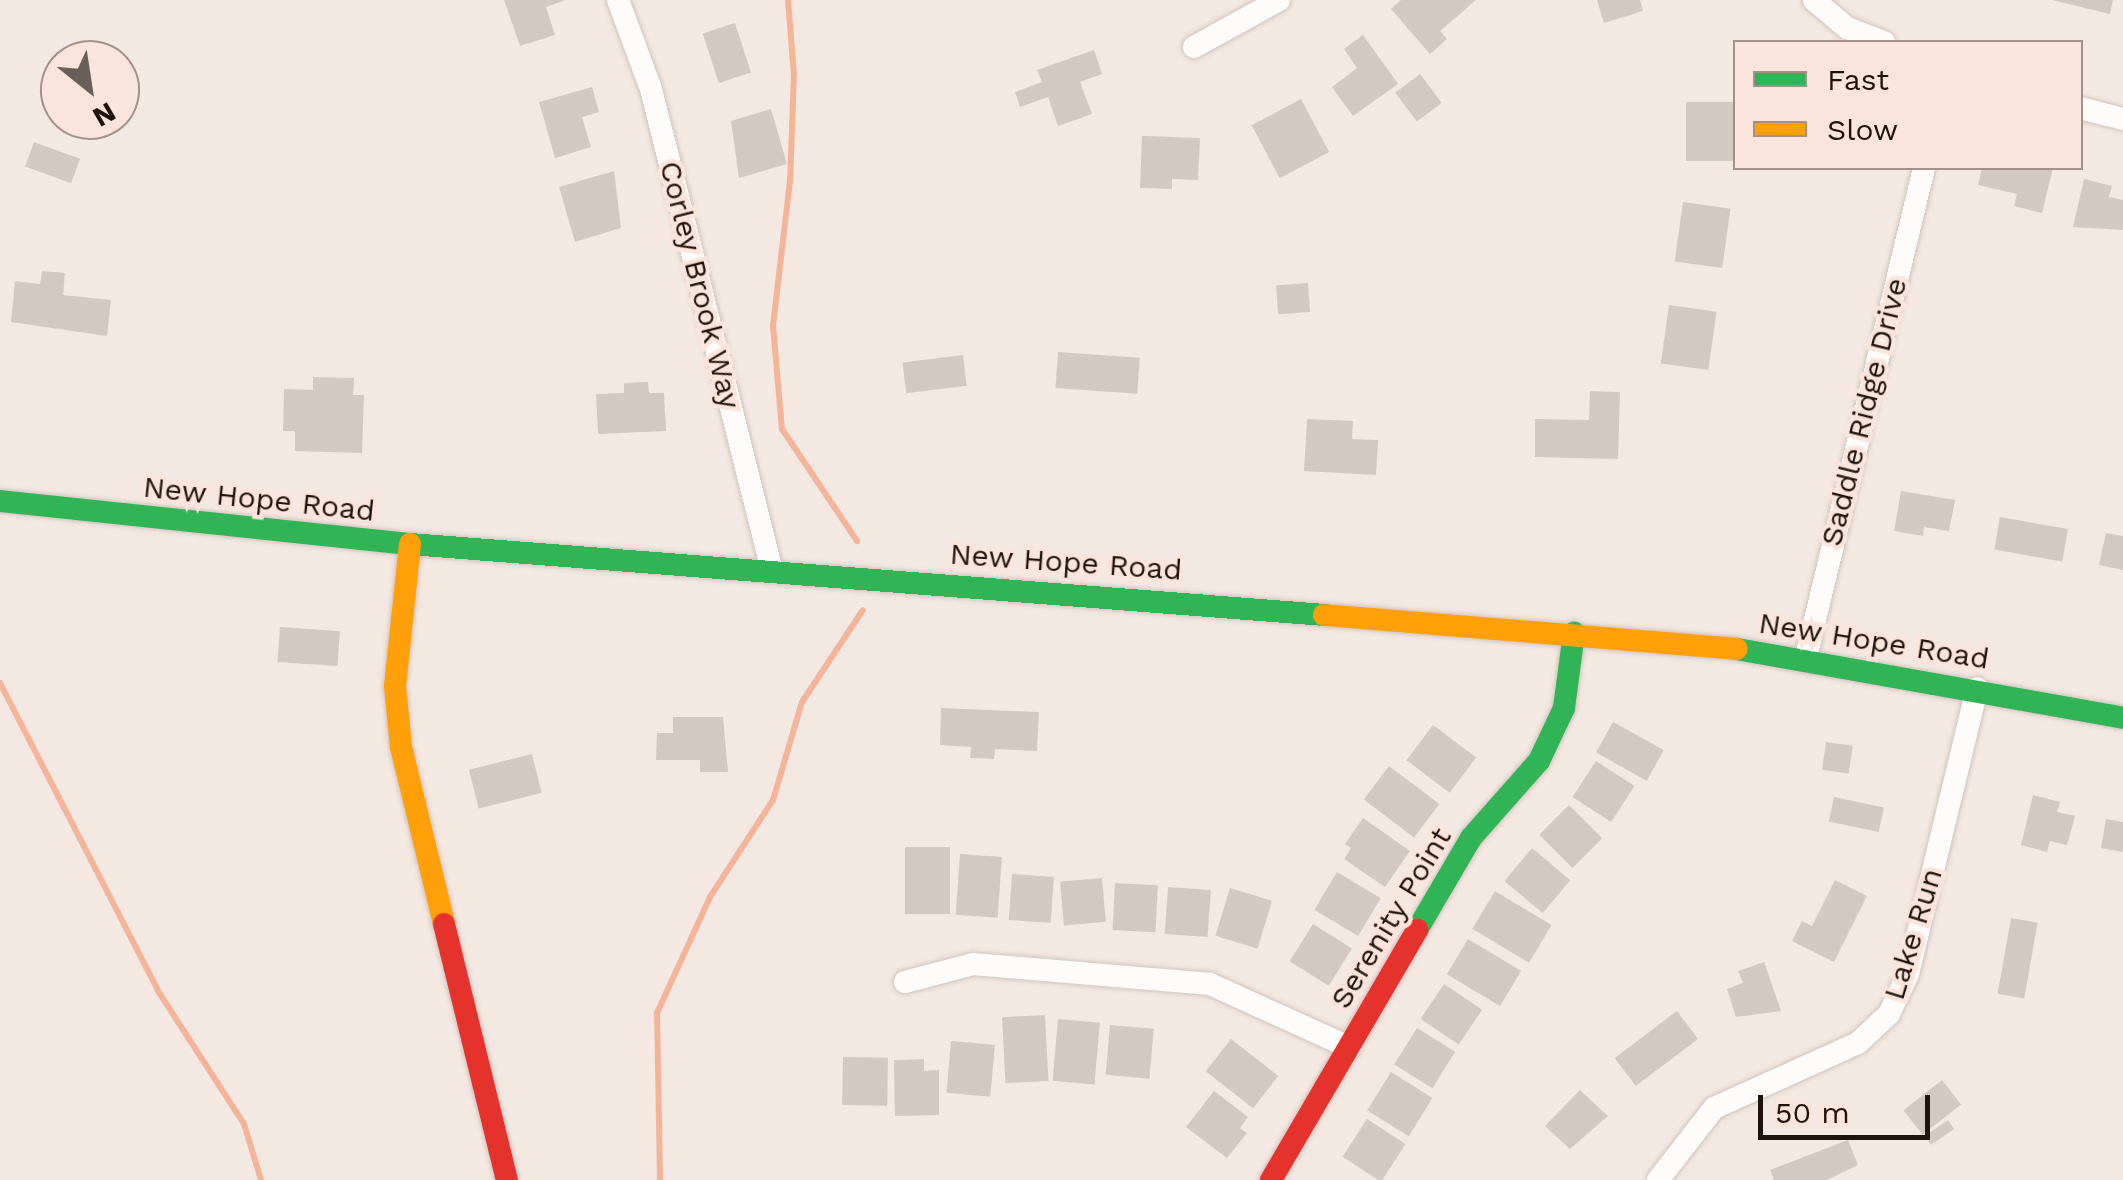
<!DOCTYPE html>
<html>
<head>
<meta charset="utf-8">
<style>
	body { margin:0 }
	#map { position:relative; width:2123px; height:1180px; overflow:hidden; background:#f4e8e2; font-family:"Work Sans",sans-serif }
	div>[style] { position:absolute }
	.stream>* { height:6px; margin:-3px; padding:0 3px; transform-origin:3px; border-radius:3px; background:#f5b498 }
	.building>* { inset:0; background:#d4c8c3; transform-origin:0 0 }
	.roads { filter:drop-shadow(0 0 2px #d0c4be) drop-shadow(0 0 2px #d0c4be) }
	.street>* { height:22px; margin:-11px; padding:0 11px; transform-origin:11px; border-radius:11px; background:#fdfcfb }
	.fast>* { height:22px; margin:-11px; padding:0 11px; transform-origin:11px; border-radius:11px; background:#30b455 }
	.slow>* { height:22px; margin:-11px; padding:0 11px; transform-origin:11px; border-radius:11px; background:#ff9f0a }
	.jam>* { height:22px; margin:-11px; padding:0 11px; transform-origin:11px; border-radius:11px; background:#e5322d }
	span { translate:-50% -50%; white-space:nowrap; text-align:center; line-height:1.15; -webkit-text-stroke:9px #fbe4db; paint-order:stroke }
	.street-label { font-size:30px; color:#1f130d }
	.legend { position:absolute; left:1733px; top:40px; width:350px; height:130px; box-sizing:border-box; background:#fbe4db; border:2px solid #a39089; margin:0; padding:12px 18px; list-style:none; font-size:30px; color:#1f130d }
	.legend li { display:flex; align-items:center; gap:20px; height:50px }
	.legend b { width:50px; border:2px solid #a39089 }
	.north { position:absolute; left:40px; top:40px; width:100px; height:100px; box-sizing:border-box; background:#fbe4db; border:2px solid #a39089; border-radius:50%; rotate:150deg; font-size:28px; font-weight:700; line-height:40px; text-align:center; color:#1f130d }
	.north::after { content:''; display:block; margin:auto; width:35px; height:45px; background:#6a5e58; clip-path:polygon(50% 0,100% 100%,50% 72%,0 100%) }
	.scale { position:absolute; left:1758px; top:1095px; width:172px; height:45px; box-sizing:border-box; border:5px solid #1f130d; border-top:0; padding-left:12px; font-size:30px; line-height:35px; white-space:nowrap; color:#1f130d; -webkit-text-stroke:8px #fbe4db; paint-order:stroke }
</style>
</head>
<body>
<div id="map">
	<div class="stream">
		<div style="left:788px;top:0;width:74px;rotate:85.4deg"></div>
		<div style="left:794px;top:74px;width:107px;rotate:92.1deg"></div>
		<div style="left:790px;top:181px;width:145px;rotate:96.7deg"></div>
		<div style="left:773px;top:325px;width:104px;rotate:85.1deg"></div>
		<div style="left:782px;top:429px;width:135px;rotate:56.2deg"></div>
		<div style="left:0;top:683px;width:346px;rotate:62.8deg"></div>
		<div style="left:158px;top:991px;width:158px;rotate:57.1deg"></div>
		<div style="left:244px;top:1124px;width:59px;rotate:73.1deg"></div>
		<div style="left:660px;top:1180px;width:167px;rotate:-91deg"></div>
		<div style="left:657px;top:1013px;width:128px;rotate:-65.4deg"></div>
		<div style="left:710px;top:897px;width:116px;rotate:-57deg"></div>
		<div style="left:773px;top:800px;width:102px;rotate:-73.5deg"></div>
		<div style="left:802px;top:702px;width:110px;rotate:-56.5deg"></div>
	</div>
	<div class="building">
		<div style="clip-path:polygon(504px 0,566px 0,546px 7px,555px 35px,520px 46px)"></div>
		<div style="clip-path:polygon(1401px 0,1476px 0,1440px 31px,1447px 39px,1430px 54px,1391px 9px)"></div>
		<div style="clip-path:polygon(1597px 0,1640px 0,1643px 11px,1604px 23px)"></div>
		<div style="clip-path:polygon(2052px 0,2113px 0,2110px 14px)"></div>
		<div style="left:735px;top:23px;width:52px;height:34px;rotate:72deg"></div>
		<div style="clip-path:polygon(1363px 35px,1398px 84px,1353px 116px,1332px 87px,1357px 68px,1344px 49px)"></div>
		<div style="clip-path:polygon(1094px 50px,1102px 74px,1080px 82px,1092px 114px,1058px 126px,1048px 97px,1020px 107px,1015px 92px,1042px 82px,1037px 70px)"></div>
		<div style="left:1420px;top:74px;width:36px;height:31px;rotate:53deg"></div>
		<div style="clip-path:polygon(592px 87px,599px 112px,582px 117px,591px 147px,555px 158px,539px 102px)"></div>
		<div style="left:1301px;top:99px;width:60px;height:56px;rotate:62deg"></div>
		<div style="left:1736px;top:102px;width:59px;height:50px;rotate:90deg"></div>
		<div style="clip-path:polygon(771px 109px,787px 164px,739px 178px,731px 121px)"></div>
		<div style="clip-path:polygon(1142px 136px,1200px 138px,1198px 180px,1172px 179px,1172px 189px,1140px 188px)"></div>
		<div style="left:34px;top:142px;width:49px;height:26px;rotate:20deg"></div>
		<div style="clip-path:polygon(1982px 168px,2053px 168px,2042px 213px,2014px 206px,2017px 194px,1978px 185px)"></div>
		<div style="clip-path:polygon(614px 171px,621px 228px,575px 242px,559px 187px)"></div>
		<div style="clip-path:polygon(2084px 179px,2112px 186px,2109px 197px,2123px 200px,2123px 230px,2073px 227px)"></div>
		<div style="left:1683px;top:202px;width:48px;height:60px;rotate:8deg"></div>
		<div style="clip-path:polygon(42px 271px,65px 273px,63px 295px,111px 300px,107px 336px,11px 322px,15px 281px,40px 284px)"></div>
		<div style="left:1308px;top:283px;width:29px;height:32px;rotate:86deg"></div>
		<div style="left:1669px;top:305px;width:48px;height:59px;rotate:8deg"></div>
		<div style="left:1058px;top:352px;width:82px;height:36px;rotate:4deg"></div>
		<div style="left:963px;top:355px;width:31px;height:61px;rotate:83deg"></div>
		<div style="clip-path:polygon(313px 377px,354px 378px,353px 395px,364px 395px,362px 453px,295px 451px,295px 431px,283px 431px,284px 389px,313px 390px)"></div>
		<div style="clip-path:polygon(648px 382px,649px 393px,664px 393px,666px 431px,598px 434px,596px 394px,624px 393px,624px 383px)"></div>
		<div style="clip-path:polygon(1590px 391px,1620px 392px,1618px 459px,1535px 457px,1535px 419px,1589px 420px)"></div>
		<div style="clip-path:polygon(1307px 419px,1353px 421px,1352px 439px,1378px 440px,1376px 475px,1304px 471px)"></div>
		<div style="clip-path:polygon(1901px 491px,1955px 500px,1949px 531px,1924px 527px,1923px 536px,1894px 531px)"></div>
		<div style="left:2000px;top:517px;width:69px;height:33px;rotate:10deg"></div>
		<div style="clip-path:polygon(2106px 533px,2123px 536px,2123px 570px,2099px 565px)"></div>
		<div style="left:280px;top:627px;width:60px;height:35px;rotate:4deg"></div>
		<div style="clip-path:polygon(941px 708px,1039px 712px,1037px 751px,995px 749px,994px 759px,970px 758px,971px 747px,940px 745px)"></div>
		<div style="clip-path:polygon(673px 717px,723px 717px,728px 772px,700px 772px,700px 760px,656px 760px,657px 733px,673px 733px)"></div>
		<div style="left:1613px;top:722px;width:58px;height:35px;rotate:29deg"></div>
		<div style="left:1433px;top:725px;width:54px;height:44px;rotate:37deg"></div>
		<div style="left:1826px;top:742px;width:27px;height:28px;rotate:8deg"></div>
		<div style="left:532px;top:754px;width:40px;height:65px;rotate:76deg"></div>
		<div style="left:1596px;top:761px;width:46px;height:43px;rotate:33deg"></div>
		<div style="left:1389px;top:766px;width:63px;height:42px;rotate:37deg"></div>
		<div style="clip-path:polygon(2033px 795px,2060px 802px,2057px 812px,2075px 816px,2067px 845px,2050px 841px,2047px 852px,2021px 845px)"></div>
		<div style="left:1834px;top:797px;width:51px;height:25px;rotate:12deg"></div>
		<div style="left:1569px;top:805px;width:47px;height:42px;rotate:45deg"></div>
		<div style="clip-path:polygon(1363px 818px,1410px 851px,1385px 887px,1344px 859px,1351px 848px,1345px 844px)"></div>
		<div style="clip-path:polygon(2106px 819px,2123px 822px,2123px 852px,2101px 848px)"></div>
		<div style="left:905px;top:847px;width:45px;height:67px"></div>
		<div style="left:1532px;top:848px;width:50px;height:43px;rotate:40deg"></div>
		<div style="left:960px;top:854px;width:42px;height:61px;rotate:4deg"></div>
		<div style="left:1337px;top:872px;width:51px;height:44px;rotate:31deg"></div>
		<div style="left:1012px;top:874px;width:42px;height:46px;rotate:4deg"></div>
		<div style="left:1102px;top:878px;width:44px;height:42px;rotate:85deg"></div>
		<div style="clip-path:polygon(1835px 880px,1867px 896px,1834px 962px,1792px 941px,1802px 921px,1812px 926px)"></div>
		<div style="left:1115px;top:883px;width:43px;height:47px;rotate:3deg"></div>
		<div style="left:1168px;top:887px;width:43px;height:47px;rotate:4deg"></div>
		<div style="left:1230px;top:888px;width:44px;height:50px;rotate:17deg"></div>
		<div style="left:1495px;top:891px;width:66px;height:44px;rotate:31deg"></div>
		<div style="left:2011px;top:918px;width:27px;height:77px;rotate:10deg"></div>
		<div style="left:1313px;top:924px;width:46px;height:44px;rotate:32deg"></div>
		<div style="left:1468px;top:939px;width:62px;height:41px;rotate:31deg"></div>
		<div style="clip-path:polygon(1764px 962px,1781px 1011px,1736px 1017px,1727px 989px,1743px 983px,1738px 971px)"></div>
		<div style="left:1444px;top:984px;width:46px;height:42px;rotate:34deg"></div>
		<div style="left:1677px;top:1011px;width:35px;height:78px;rotate:53deg"></div>
		<div style="left:1045px;top:1015px;width:66px;height:43px;rotate:87deg"></div>
		<div style="left:1058px;top:1019px;width:42px;height:62px;rotate:5deg"></div>
		<div style="left:1110px;top:1025px;width:44px;height:50px;rotate:5deg"></div>
		<div style="left:1417px;top:1028px;width:45px;height:43px;rotate:32deg"></div>
		<div style="left:1231px;top:1039px;width:60px;height:41px;rotate:38deg"></div>
		<div style="left:951px;top:1041px;width:44px;height:52px;rotate:5deg"></div>
		<div style="left:843px;top:1057px;width:45px;height:48px;rotate:1deg"></div>
		<div style="clip-path:polygon(924px 1059px,924px 1071px,939px 1070px,939px 1115px,895px 1116px,894px 1060px)"></div>
		<div style="left:1391px;top:1072px;width:49px;height:45px;rotate:32deg"></div>
		<div style="left:1942px;top:1080px;width:31px;height:49px;rotate:52deg"></div>
		<div style="clip-path:polygon(1580px 1090px,1608px 1116px,1570px 1149px,1545px 1126px)"></div>
		<div style="clip-path:polygon(1214px 1091px,1248px 1117px,1240px 1128px,1247px 1133px,1227px 1158px,1186px 1127px)"></div>
		<div style="left:1367px;top:1119px;width:46px;height:45px;rotate:33deg"></div>
		<div style="left:1948px;top:1120px;width:11px;height:28px;rotate:56deg"></div>
		<div style="clip-path:polygon(1848px 1140px,1858px 1165px,1827px 1180px,1774px 1180px,1770px 1170px)"></div>
	</div>
	<div class="roads">
		<div class="street">
			<div style="left:618px;top:0;width:95px;rotate:69.7deg"></div>
			<div style="left:651px;top:89px;width:498px;rotate:75.9deg"></div>
			<div style="left:1814px;top:0;width:43px;rotate:40.3deg"></div>
			<div style="left:1847px;top:28px;width:40px;rotate:21deg"></div>
			<div style="left:1194px;top:47px;width:97px;rotate:-28.9deg"></div>
			<div style="left:2080px;top:108px;width:44px;rotate:14.3deg"></div>
			<div style="left:1806px;top:657px;width:503px;rotate:-76.43deg"></div>
			<div style="left:905px;top:982px;width:70px;rotate:-14.8deg"></div>
			<div style="left:973px;top:964px;width:238px;rotate:4.8deg"></div>
			<div style="left:1210px;top:984px;width:153px;rotate:24.4deg"></div>
			<div style="left:1658px;top:1180px;width:91px;rotate:-52.1deg"></div>
			<div style="left:1714px;top:1108px;width:158px;rotate:-24.3deg"></div>
			<div style="left:1858px;top:1043px;width:42px;rotate:-43.1deg"></div>
			<div style="left:1889px;top:1014px;width:44px;rotate:-64.6deg"></div>
			<div style="left:1908px;top:974px;width:294px;rotate:-76.4deg"></div>
		</div>
		<div class="fast">
			<div style="left:0;top:501px;width:412px;rotate:6deg"></div>
			<div style="left:410px;top:544px;width:917px;rotate:4.44deg"></div>
			<div style="left:1737px;top:649px;width:392px;rotate:10.1deg"></div>
			<div style="left:1417px;top:930px;width:107px;rotate:-59.6deg"></div>
			<div style="left:1471px;top:838px;width:103px;rotate:-48.6deg"></div>
			<div style="left:1539px;top:761px;width:59px;rotate:-64.7deg"></div>
			<div style="left:1564px;top:708px;width:76px;rotate:-82.4deg"></div>
		</div>
		<div class="slow">
			<div style="left:410px;top:544px;width:143px;rotate:96deg"></div>
			<div style="left:395px;top:686px;width:61px;rotate:84.4deg"></div>
			<div style="left:401px;top:747px;width:182px;rotate:76.3deg"></div>
			<div style="left:1324px;top:615px;width:414px;rotate:4.7deg"></div>
		</div>
		<div class="jam">
			<div style="left:444px;top:924px;width:264px;rotate:76.2deg"></div>
			<div style="left:1271px;top:1180px;width:290px;rotate:-59.7deg"></div>
		</div>
	</div>
	<div class="street-label">
		<span style="left:700px;top:285px;rotate:76deg">Corley Brook Way</span>
		<span style="left:1864px;top:412px;rotate:-76deg">Saddle Ridge Drive</span>
		<span style="left:259px;top:499px;rotate:6deg">New Hope Road</span>
		<span style="left:1066px;top:562px;rotate:4deg">New Hope Road</span>
		<span style="left:1874px;top:641px;rotate:9deg">New Hope Road</span>
		<span style="left:1391px;top:918px;rotate:-59deg">Serenity Point</span>
		<span style="left:1913px;top:934px;rotate:-73deg">Lake Run</span>
	</div>
	<ul class="legend">
	<li><b style="height:12px;background:#30b455"></b>Fast</li>
	<li><b style="height:12px;background:#ff9f0a"></b>Slow</li>
	</ul>
	<div class="north">N</div>
	<div class="scale">50 m</div>
</div>
</body>
</html>
